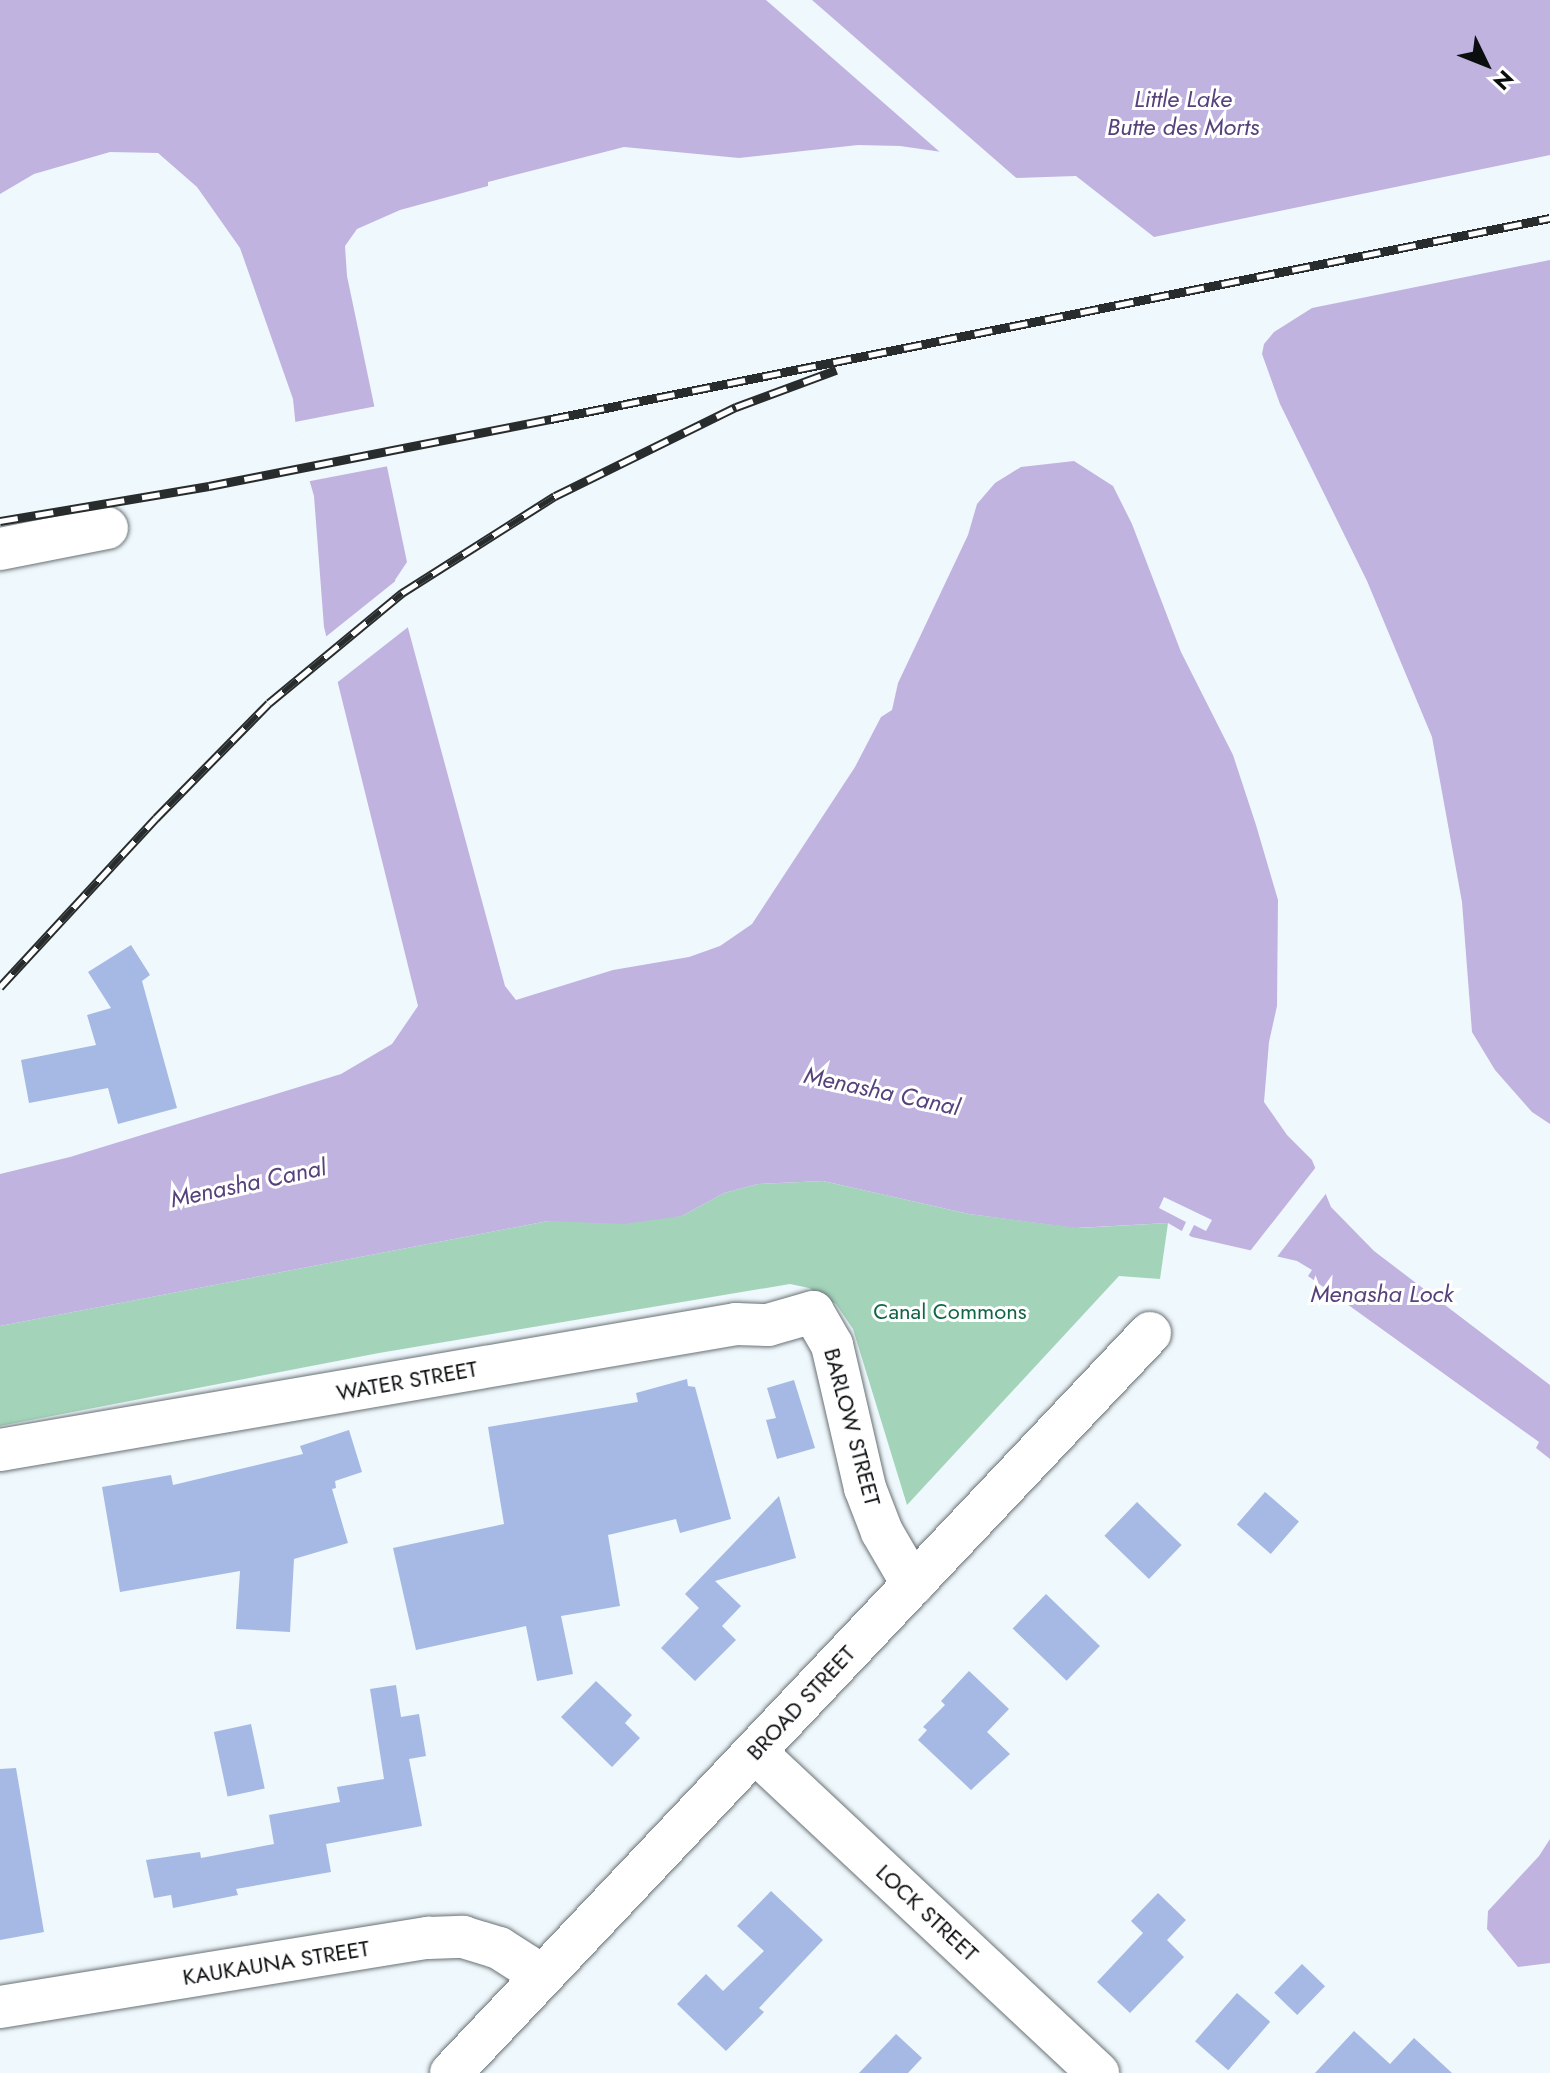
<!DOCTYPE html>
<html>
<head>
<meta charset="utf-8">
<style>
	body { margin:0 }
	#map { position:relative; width:1550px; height:2073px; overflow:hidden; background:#eff8fc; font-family:Jost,sans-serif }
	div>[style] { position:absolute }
	.green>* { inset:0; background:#a3d4ba }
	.water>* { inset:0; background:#c1b3e0 }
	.pier>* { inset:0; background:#eff8fc; transform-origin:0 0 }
	.building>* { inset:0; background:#a5b9e4; transform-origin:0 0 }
	.roads { filter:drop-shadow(0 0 2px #6a7276) drop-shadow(0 0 2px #6a7276) }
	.street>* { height:42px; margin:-21px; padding:0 21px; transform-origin:21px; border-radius:21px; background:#fff }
	.rail>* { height:9px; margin-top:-4.5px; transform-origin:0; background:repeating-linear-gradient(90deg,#fff 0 18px,#282c2d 0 36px); box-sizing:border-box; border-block:2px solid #282c2d }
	span { translate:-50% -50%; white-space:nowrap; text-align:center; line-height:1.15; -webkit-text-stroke:6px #fff; paint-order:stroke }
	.park-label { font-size:22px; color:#106644 }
	.street-label { font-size:22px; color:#0b0e0f }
	.water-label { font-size:24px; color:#56417b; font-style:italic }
	.north { position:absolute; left:1446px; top:24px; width:80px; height:80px; -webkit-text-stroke:6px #fff; paint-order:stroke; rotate:133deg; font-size:22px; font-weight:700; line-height:32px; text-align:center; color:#0b0e0f }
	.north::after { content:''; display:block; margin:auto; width:28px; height:36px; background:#0b0e0f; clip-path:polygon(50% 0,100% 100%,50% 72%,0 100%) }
</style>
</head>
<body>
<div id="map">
	<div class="green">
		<div style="clip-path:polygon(823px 1181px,969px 1214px,1079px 1228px,1168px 1223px,1160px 1279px,1119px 1276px,907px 1505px,853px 1329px,836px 1304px,809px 1288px,790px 1284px,379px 1353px,0 1426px,0 1326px,548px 1221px,682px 1216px,724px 1193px,758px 1184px)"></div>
	</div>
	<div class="water">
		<div style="clip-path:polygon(0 0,1550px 0,1550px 155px,1154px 237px,1076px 176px,983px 179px,942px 152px,900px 146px,858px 145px,739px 158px,624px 147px,488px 182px,488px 186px,400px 210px,357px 229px,345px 246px,347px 276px,407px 562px,395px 580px,505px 986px,516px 1000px,613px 970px,689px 957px,720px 946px,752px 924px,855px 767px,881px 717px,892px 710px,898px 683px,968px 535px,977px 504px,995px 483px,1021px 467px,1074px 461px,1113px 486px,1132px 524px,1181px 652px,1233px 755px,1256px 825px,1278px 900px,1277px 1006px,1269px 1042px,1264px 1102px,1287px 1135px,1312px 1160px,1331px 1207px,1374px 1251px,1550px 1385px,1550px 1459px,1536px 1448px,1539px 1442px,1308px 1276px,1312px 1270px,1297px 1261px,1192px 1237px,1168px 1223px,1076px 1228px,969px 1214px,823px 1181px,758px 1184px,724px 1193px,682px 1216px,624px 1224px,548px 1221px,0 1326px,0 1174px,70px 1157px,341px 1074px,392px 1044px,418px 1006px,324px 627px,314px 496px,297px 438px,293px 399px,240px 248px,197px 187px,158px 153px,110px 152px,34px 174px,0 194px)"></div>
		<div style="clip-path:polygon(1550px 260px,1550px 1124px,1532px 1112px,1495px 1070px,1472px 1032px,1462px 902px,1432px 737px,1367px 581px,1280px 404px,1262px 354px,1264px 344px,1274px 332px,1312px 308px)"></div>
		<div style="clip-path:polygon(1550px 1839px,1550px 1963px,1518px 1967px,1487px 1929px,1488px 1911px,1539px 1856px)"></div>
	</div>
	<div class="pier">
		<div style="clip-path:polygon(766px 0,812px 0,1021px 182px,982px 183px,957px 167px)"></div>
		<div style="left:377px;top:406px;width:61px;height:85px;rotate:79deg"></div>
		<div style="clip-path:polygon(403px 575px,400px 580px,412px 624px,334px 685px,323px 639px)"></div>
		<div style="clip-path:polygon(1316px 1167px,1328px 1191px,1273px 1262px,1247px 1255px)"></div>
		<div style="clip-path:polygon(1164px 1197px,1212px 1220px,1206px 1231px,1194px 1225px,1187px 1239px,1180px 1235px,1186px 1222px,1159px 1208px)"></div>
	</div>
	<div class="building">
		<div style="clip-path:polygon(131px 945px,150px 975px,142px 981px,177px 1108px,118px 1124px,108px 1088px,29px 1103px,21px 1060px,96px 1045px,87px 1015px,111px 1008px,88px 972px)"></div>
		<div style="clip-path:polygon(687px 1379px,688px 1386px,695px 1387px,731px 1519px,680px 1533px,676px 1519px,608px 1535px,620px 1606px,561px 1616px,573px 1674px,537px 1681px,526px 1626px,416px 1650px,393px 1548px,504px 1524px,488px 1427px,638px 1402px,636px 1393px)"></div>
		<div style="clip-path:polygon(794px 1380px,815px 1448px,777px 1459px,766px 1420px,776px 1418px,767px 1388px)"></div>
		<div style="clip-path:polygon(349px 1430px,362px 1472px,335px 1481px,336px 1488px,332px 1489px,348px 1543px,294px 1559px,290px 1632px,236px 1629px,240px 1571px,120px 1592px,102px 1487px,171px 1475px,173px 1485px,303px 1454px,300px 1446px)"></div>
		<div style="left:1265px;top:1492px;width:45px;height:43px;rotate:41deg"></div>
		<div style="clip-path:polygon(779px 1496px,796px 1558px,715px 1581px,741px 1606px,722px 1626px,736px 1640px,695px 1681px,661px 1648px,699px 1608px,685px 1594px)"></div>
		<div style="left:1137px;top:1502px;width:62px;height:47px;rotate:44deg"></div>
		<div style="left:1046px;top:1594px;width:75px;height:48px;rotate:44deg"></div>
		<div style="clip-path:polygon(969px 1671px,1009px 1709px,987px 1732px,1010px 1754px,971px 1790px,918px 1740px,927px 1730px,923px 1727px,945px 1705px,941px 1701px)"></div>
		<div style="clip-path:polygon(596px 1681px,632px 1715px,625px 1723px,640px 1738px,612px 1767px,561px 1717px)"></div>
		<div style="clip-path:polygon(396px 1685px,401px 1717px,419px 1714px,426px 1756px,409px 1759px,422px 1826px,326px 1844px,331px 1872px,236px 1889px,238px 1895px,173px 1908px,171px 1895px,154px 1898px,146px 1860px,200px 1852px,201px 1858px,274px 1844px,269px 1815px,340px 1802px,337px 1787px,384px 1779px,370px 1689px)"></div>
		<div style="left:251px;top:1724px;width:66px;height:38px;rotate:78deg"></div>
		<div style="clip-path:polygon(16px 1768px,44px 1932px,0 1940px,0 1769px)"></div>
		<div style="clip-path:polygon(771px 1891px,823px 1940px,759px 2008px,764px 2012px,726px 2051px,677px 2004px,706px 1974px,723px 1991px,764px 1951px,737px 1926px)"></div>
		<div style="clip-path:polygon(1158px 1893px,1186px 1920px,1167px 1940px,1184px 1957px,1130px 2013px,1097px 1982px,1143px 1933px,1131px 1921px)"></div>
		<div style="left:1302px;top:1964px;width:32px;height:40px;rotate:44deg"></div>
		<div style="left:1237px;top:1993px;width:44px;height:64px;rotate:41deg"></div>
		<div style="clip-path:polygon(1354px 2031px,1390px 2064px,1414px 2038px,1452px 2073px,1315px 2073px)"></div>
		<div style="clip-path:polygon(896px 2034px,922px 2058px,908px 2073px,859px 2073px)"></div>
	</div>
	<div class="roads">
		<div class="street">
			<div style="left:0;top:549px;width:109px;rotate:-11.1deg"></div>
			<div style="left:0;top:1450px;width:747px;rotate:-9.71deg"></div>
			<div style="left:736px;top:1324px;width:32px;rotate:2deg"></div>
			<div style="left:768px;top:1325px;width:47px;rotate:-16.1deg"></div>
			<div style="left:813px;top:1312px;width:38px;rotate:60deg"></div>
			<div style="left:832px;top:1345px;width:147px;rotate:77deg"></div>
			<div style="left:865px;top:1488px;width:47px;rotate:68.9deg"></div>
			<div style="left:882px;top:1532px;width:61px;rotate:59.7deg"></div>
			<div style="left:755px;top:1752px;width:470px;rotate:43.1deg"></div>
			<div style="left:0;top:2007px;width:434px;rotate:-9.2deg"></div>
			<div style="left:428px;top:1938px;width:35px;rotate:-2deg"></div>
			<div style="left:463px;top:1937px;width:38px;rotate:17deg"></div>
			<div style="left:499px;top:1948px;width:52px;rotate:32.5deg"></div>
			<div style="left:451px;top:2073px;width:1018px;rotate:-46.63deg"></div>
		</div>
	</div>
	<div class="rail">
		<div style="left:0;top:521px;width:212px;rotate:-9.5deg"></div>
		<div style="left:209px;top:486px;width:349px;rotate:-11.1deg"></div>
		<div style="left:551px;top:419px;width:1019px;rotate:-11.38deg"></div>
		<div style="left:0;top:987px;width:230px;rotate:-47.3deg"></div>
		<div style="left:156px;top:818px;width:161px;rotate:-45.5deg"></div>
		<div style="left:269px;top:703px;width:173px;rotate:-39.6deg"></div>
		<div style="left:402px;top:593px;width:181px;rotate:-32.4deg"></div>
		<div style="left:555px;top:496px;width:202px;rotate:-26.2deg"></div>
		<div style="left:736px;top:407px;width:107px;rotate:-20.3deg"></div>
	</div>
	<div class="park-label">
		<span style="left:950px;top:1312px">Canal Commons</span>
	</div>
	<div class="street-label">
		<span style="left:407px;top:1381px;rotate:-10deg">WATER STREET</span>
		<span style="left:852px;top:1427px;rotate:75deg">BARLOW STREET</span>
		<span style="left:801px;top:1703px;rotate:-47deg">BROAD STREET</span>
		<span style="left:927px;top:1913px;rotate:43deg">LOCK STREET</span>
		<span style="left:276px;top:1963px;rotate:-9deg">KAUKAUNA STREET</span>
	</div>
	<div class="water-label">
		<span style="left:1183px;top:113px">Little Lake<br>Butte des Morts</span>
		<span style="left:882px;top:1091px;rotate:12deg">Menasha Canal</span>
		<span style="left:248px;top:1183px;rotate:-12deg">Menasha Canal</span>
		<span style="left:1382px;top:1294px">Menasha Lock</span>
	</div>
	<div class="north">N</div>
</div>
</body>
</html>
